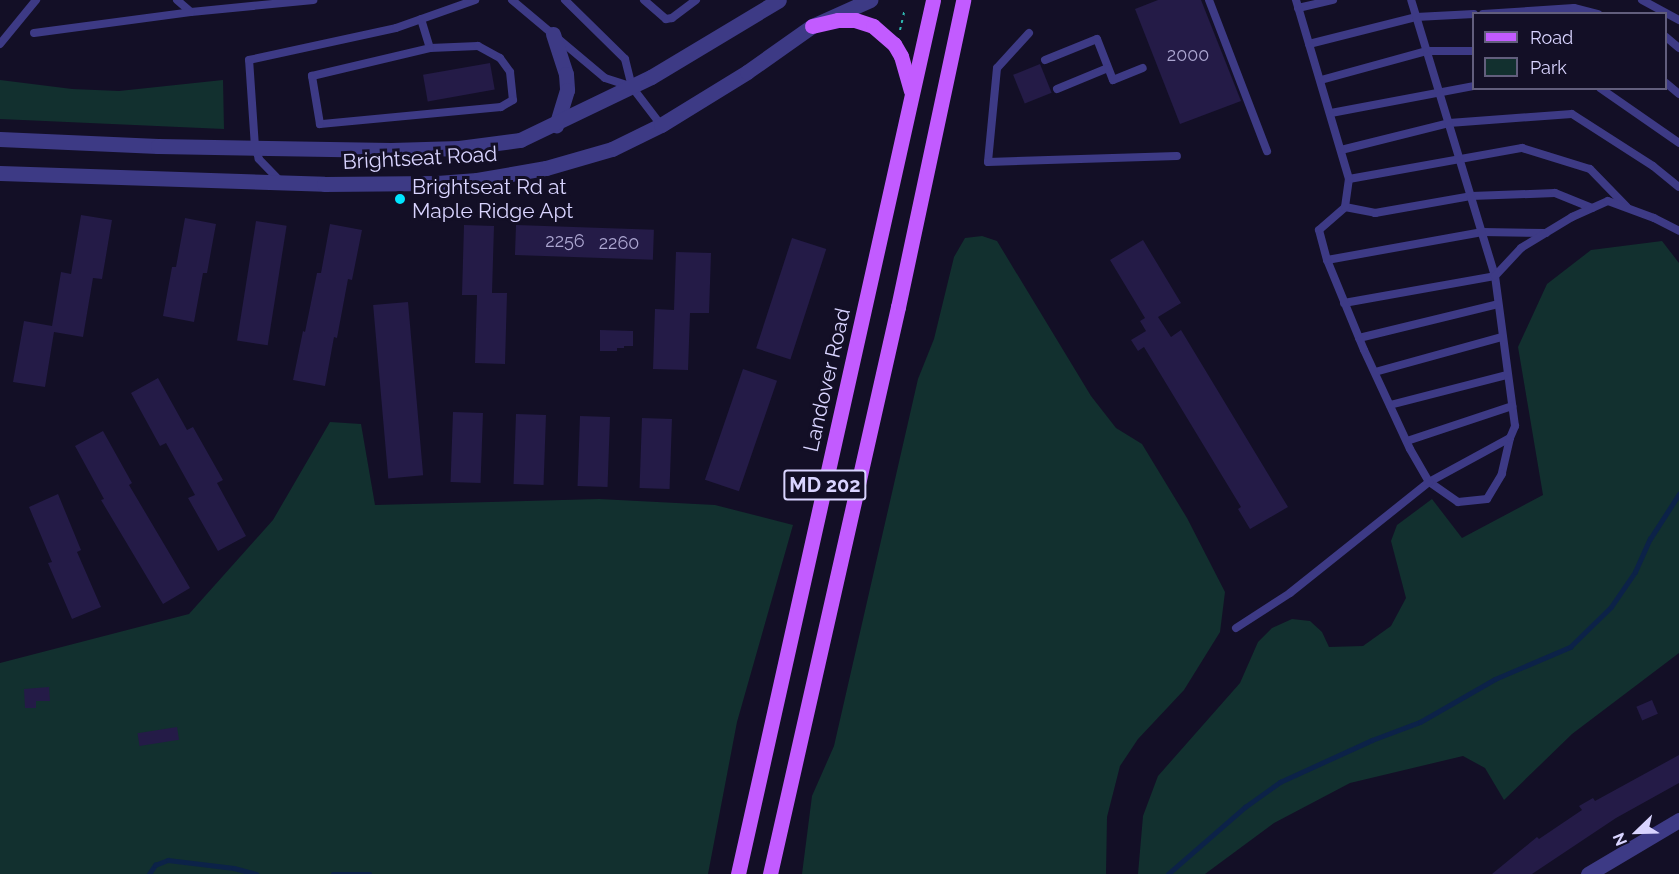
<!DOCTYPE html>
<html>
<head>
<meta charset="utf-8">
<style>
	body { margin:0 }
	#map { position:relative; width:1679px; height:874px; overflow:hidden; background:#130f26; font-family:Raleway,sans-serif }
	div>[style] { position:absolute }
	.green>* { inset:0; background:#12302f }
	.stream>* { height:4.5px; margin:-2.25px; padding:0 2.25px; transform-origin:2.25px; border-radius:2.25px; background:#0c2248 }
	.building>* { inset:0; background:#241b47; transform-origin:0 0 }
	.path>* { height:2px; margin-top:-1px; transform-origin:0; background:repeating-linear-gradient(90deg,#2fb8b0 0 3px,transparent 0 7.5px) }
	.service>* { height:8px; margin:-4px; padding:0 4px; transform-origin:4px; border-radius:4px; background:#3d3a85 }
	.minor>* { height:15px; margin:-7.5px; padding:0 7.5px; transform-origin:7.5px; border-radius:7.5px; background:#3d3a85 }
	.tertiary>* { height:15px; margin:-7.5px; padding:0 7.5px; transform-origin:7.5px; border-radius:7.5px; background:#3d3a85 }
	.primary>* { height:15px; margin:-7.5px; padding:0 7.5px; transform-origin:7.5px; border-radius:7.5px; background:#c25bff }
	.dots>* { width:16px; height:16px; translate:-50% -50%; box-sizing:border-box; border:3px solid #130f26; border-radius:50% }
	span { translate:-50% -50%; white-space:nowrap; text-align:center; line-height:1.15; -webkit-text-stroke:6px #130f26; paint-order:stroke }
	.number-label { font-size:18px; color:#aca6d1 }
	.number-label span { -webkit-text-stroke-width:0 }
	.shield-label span { padding:2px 4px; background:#130f26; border:2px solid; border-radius:4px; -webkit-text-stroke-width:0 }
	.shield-label { font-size:20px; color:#d9d4ff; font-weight:700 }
	.street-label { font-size:21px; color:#d9d4ff }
	.poi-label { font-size:21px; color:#d9d4ff }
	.left { translate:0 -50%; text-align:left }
	.legend { position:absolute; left:1472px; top:12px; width:195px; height:78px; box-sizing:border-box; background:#130f26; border:2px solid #625e7d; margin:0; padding:8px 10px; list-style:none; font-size:18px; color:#d9d4ff }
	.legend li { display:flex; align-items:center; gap:12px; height:30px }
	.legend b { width:30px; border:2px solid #625e7d }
	.north { position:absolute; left:1607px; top:802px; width:60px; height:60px; -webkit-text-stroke:4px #130f26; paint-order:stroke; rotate:247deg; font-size:16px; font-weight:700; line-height:24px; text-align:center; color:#d9d4ff }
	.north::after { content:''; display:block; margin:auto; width:21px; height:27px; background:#d9d4ff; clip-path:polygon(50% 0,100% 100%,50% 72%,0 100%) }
</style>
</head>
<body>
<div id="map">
	<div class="green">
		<div style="clip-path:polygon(0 80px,72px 89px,119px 91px,223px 80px,224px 129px,0 119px)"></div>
		<div style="clip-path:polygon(982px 236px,997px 241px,1091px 396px,1116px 428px,1142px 444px,1187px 518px,1225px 592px,1220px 632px,1184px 690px,1138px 739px,1120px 766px,1107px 817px,1106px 874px,802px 874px,812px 796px,834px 746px,918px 379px,934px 339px,954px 257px,965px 238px)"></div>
		<div style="clip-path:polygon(1662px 241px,1679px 263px,1679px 653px,1572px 734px,1504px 800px,1485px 768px,1463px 756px,1350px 783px,1274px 823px,1205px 874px,1138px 874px,1143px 816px,1158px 776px,1240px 683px,1258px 642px,1272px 628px,1292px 619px,1310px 621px,1322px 632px,1329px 647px,1363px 646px,1391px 626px,1406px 598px,1391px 541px,1397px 525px,1432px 499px,1462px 538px,1543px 495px,1518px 347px,1547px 284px,1591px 250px)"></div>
		<div style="clip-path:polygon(330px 422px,361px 424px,375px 505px,599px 499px,715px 505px,793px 525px,737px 722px,708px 874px,0 874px,0 663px,189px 614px,273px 520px)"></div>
	</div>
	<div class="stream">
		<div style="left:149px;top:874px;width:11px;rotate:-56deg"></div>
		<div style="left:155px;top:865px;width:14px;rotate:-21deg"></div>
		<div style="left:168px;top:860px;width:66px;rotate:6.9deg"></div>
		<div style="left:234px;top:868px;width:23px;rotate:15deg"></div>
		<div style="left:333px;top:874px;width:37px"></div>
		<div style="left:1168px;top:874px;width:102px;rotate:-41deg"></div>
		<div style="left:1245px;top:807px;width:43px;rotate:-35.5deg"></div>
		<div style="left:1280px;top:782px;width:101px;rotate:-24.5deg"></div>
		<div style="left:1372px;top:740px;width:51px;rotate:-20.6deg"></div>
		<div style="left:1420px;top:722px;width:86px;rotate:-29.8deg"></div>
		<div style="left:1495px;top:679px;width:82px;rotate:-23.1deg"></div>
		<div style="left:1570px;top:647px;width:57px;rotate:-44.3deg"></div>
		<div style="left:1611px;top:607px;width:42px;rotate:-55.6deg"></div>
		<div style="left:1635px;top:572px;width:36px;rotate:-66deg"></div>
		<div style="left:1650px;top:539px;width:54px;rotate:-57.2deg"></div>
	</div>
	<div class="building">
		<div style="clip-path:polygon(1158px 0,1201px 0,1241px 101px,1180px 124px,1135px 9px)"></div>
		<div style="left:490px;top:63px;width:27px;height:68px;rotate:80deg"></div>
		<div style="left:1040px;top:64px;width:31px;height:29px;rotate:68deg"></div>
		<div style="clip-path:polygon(81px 215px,112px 220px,102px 279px,93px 278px,83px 337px,54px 332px,45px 387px,13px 382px,24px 321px,52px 326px,61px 272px,71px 274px)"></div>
		<div style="clip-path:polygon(185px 218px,216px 224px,207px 273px,203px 273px,194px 322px,163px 316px,172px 267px,176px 267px)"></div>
		<div style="left:256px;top:221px;width:31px;height:121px;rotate:9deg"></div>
		<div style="clip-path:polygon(330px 224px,362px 230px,352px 280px,348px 279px,337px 338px,334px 337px,325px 386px,293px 380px,303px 331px,305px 332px,317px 273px,321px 273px)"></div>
		<div style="clip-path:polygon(464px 225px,494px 226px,492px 293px,507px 293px,505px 364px,475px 363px,477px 295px,462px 295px)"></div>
		<div style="left:516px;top:225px;width:138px;height:30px;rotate:2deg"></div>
		<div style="left:792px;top:238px;width:36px;height:116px;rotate:18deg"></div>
		<div style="clip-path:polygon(1143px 240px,1181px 303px,1158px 317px,1171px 337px,1181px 330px,1288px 507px,1250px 529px,1238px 509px,1241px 507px,1144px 347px,1138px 351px,1131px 340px,1146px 331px,1140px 321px,1145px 318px,1110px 260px)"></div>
		<div style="clip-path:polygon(676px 252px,711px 253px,709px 313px,690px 313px,688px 370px,653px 369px,655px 309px,674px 310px)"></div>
		<div style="left:408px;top:302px;width:174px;height:35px;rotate:85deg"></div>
		<div style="clip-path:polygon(600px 330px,633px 331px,633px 346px,624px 346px,624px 348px,617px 348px,617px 351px,600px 351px)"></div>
		<div style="left:743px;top:369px;width:36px;height:117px;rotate:19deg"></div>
		<div style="clip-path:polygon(158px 378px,187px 430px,193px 427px,223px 480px,217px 483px,246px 536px,218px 551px,188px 498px,195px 495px,166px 443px,160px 446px,131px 393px)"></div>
		<div style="left:453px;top:412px;width:30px;height:70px;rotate:2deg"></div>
		<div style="left:516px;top:414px;width:30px;height:70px;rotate:2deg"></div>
		<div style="left:580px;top:416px;width:30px;height:70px;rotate:2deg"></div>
		<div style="left:642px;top:418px;width:30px;height:70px;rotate:2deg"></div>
		<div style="clip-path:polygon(103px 431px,132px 483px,129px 485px,190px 588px,163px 604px,101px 500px,104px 499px,75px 446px)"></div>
		<div style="clip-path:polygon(58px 494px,81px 550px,77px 552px,101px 607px,72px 619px,48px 563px,52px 562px,29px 507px)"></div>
		<div style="clip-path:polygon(49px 687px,50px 701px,36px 701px,36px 708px,25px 708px,24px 689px)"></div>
		<div style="left:1652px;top:700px;width:15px;height:17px;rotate:67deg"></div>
		<div style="left:177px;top:727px;width:13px;height:40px;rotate:81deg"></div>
		<div style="clip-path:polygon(1679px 755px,1679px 783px,1616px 818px,1532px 874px,1492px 874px,1537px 837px,1539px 839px,1582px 810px,1579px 806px,1593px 798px,1595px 801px)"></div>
	</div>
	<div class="path">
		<div style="left:900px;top:30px;width:22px;rotate:-77deg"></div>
	</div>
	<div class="service">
		<div style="left:177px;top:0;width:18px;rotate:41deg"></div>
		<div style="left:191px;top:12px;width:123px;rotate:-5.6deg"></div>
		<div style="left:512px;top:0;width:121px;rotate:40deg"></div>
		<div style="left:605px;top:78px;width:28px;rotate:18deg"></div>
		<div style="left:565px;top:0;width:84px;rotate:44.5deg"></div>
		<div style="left:625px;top:59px;width:29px;rotate:76deg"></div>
		<div style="left:632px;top:87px;width:48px;rotate:52.7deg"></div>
		<div style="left:644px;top:0;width:29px;rotate:41deg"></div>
		<div style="left:666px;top:19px;width:6px;rotate:-9deg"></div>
		<div style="left:672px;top:18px;width:30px;rotate:-37deg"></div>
		<div style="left:1209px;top:0;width:162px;rotate:69deg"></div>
		<div style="left:1642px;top:0;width:42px;rotate:28.4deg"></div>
		<div style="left:1298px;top:8px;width:36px;rotate:-13deg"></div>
		<div style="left:1483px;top:14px;width:91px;rotate:-3.8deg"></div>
		<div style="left:1574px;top:8px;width:25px;rotate:14deg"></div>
		<div style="left:421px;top:19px;width:30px;rotate:73deg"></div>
		<div style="left:430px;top:48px;width:48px;rotate:-2.4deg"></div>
		<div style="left:478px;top:46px;width:25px;rotate:29deg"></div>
		<div style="left:500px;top:58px;width:17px;rotate:54deg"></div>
		<div style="left:510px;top:72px;width:28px;rotate:84deg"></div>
		<div style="left:513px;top:100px;width:14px;rotate:150deg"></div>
		<div style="left:501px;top:107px;width:182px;rotate:174.6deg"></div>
		<div style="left:320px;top:124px;width:49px;rotate:-99.5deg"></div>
		<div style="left:312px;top:76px;width:121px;rotate:-13.3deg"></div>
		<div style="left:34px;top:33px;width:158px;rotate:-7.6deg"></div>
		<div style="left:1029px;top:33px;width:47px;rotate:132.4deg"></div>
		<div style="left:997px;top:68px;width:94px;rotate:95.5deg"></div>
		<div style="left:988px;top:162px;width:189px;rotate:-1.8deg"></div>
		<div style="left:1666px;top:37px;width:17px;rotate:40deg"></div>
		<div style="left:0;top:44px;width:57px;rotate:-50.7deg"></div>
		<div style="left:1309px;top:44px;width:110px;rotate:-14.2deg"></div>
		<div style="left:1416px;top:17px;width:58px;rotate:-3deg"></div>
		<div style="left:1045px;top:60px;width:56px;rotate:-22deg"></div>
		<div style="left:1097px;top:39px;width:44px;rotate:68.7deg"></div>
		<div style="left:1113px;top:80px;width:32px;rotate:-22deg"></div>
		<div style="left:1321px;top:80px;width:110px;rotate:-15.3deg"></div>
		<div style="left:1427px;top:51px;width:47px"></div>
		<div style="left:1666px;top:83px;width:17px;rotate:40deg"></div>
		<div style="left:1600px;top:88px;width:96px;rotate:34.8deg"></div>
		<div style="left:1057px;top:89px;width:55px;rotate:-22.4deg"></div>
		<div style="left:1331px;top:113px;width:146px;rotate:-10.7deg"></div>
		<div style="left:1341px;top:150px;width:111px;rotate:-14deg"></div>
		<div style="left:1449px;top:123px;width:123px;rotate:-4.2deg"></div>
		<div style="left:1572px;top:114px;width:96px;rotate:32.7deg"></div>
		<div style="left:1653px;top:166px;width:33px;rotate:39deg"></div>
		<div style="left:1349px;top:179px;width:176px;rotate:-10.2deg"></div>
		<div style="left:1522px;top:148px;width:71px;rotate:17.2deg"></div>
		<div style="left:1590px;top:169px;width:53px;rotate:45.8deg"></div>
		<div style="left:281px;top:182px;width:32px;rotate:-134deg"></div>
		<div style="left:259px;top:159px;width:13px;rotate:-108deg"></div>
		<div style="left:255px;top:147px;width:87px;rotate:-93.9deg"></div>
		<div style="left:249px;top:60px;width:150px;rotate:-12.3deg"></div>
		<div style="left:396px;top:28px;width:84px;rotate:-19.5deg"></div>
		<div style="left:1345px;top:207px;width:31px;rotate:11deg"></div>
		<div style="left:1375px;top:213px;width:97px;rotate:-10deg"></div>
		<div style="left:1471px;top:196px;width:84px;rotate:-2deg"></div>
		<div style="left:1555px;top:193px;width:40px;rotate:22deg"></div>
		<div style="left:1327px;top:260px;width:158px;rotate:-10.2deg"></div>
		<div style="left:1482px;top:232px;width:64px;rotate:0.9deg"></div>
		<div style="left:1344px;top:303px;width:153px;rotate:-10.1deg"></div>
		<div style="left:1495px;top:276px;width:288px;rotate:-106.9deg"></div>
		<div style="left:1359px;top:338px;width:143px;rotate:-13.7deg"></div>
		<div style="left:1375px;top:372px;width:132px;rotate:-15.4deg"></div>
		<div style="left:1390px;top:405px;width:121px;rotate:-14.4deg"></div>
		<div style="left:1510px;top:438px;width:37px;rotate:103deg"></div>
		<div style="left:1502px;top:474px;width:29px;rotate:121deg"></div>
		<div style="left:1487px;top:499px;width:29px;rotate:174deg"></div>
		<div style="left:1458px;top:502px;width:35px;rotate:-145deg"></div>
		<div style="left:1429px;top:482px;width:92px;rotate:-28.5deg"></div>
		<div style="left:1510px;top:438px;width:13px;rotate:-67deg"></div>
		<div style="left:1515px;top:426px;width:151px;rotate:-97.6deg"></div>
		<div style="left:1495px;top:276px;width:38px;rotate:-47deg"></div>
		<div style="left:1521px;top:248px;width:60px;rotate:-31.3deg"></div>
		<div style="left:1572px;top:217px;width:39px;rotate:-24deg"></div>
		<div style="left:1608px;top:201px;width:49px;rotate:20.3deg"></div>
		<div style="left:1654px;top:218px;width:28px;rotate:27deg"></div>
		<div style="left:1407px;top:441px;width:111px;rotate:-18.4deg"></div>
		<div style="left:1236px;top:628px;width:64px;rotate:-32.9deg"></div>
		<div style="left:1290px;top:593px;width:178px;rotate:-38.6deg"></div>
		<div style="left:1429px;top:482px;width:38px;rotate:-120deg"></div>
		<div style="left:1410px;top:449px;width:109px;rotate:-114.9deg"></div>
		<div style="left:1364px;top:350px;width:97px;rotate:-112.3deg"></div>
		<div style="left:1327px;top:260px;width:31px;rotate:-105deg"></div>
		<div style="left:1319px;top:230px;width:35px;rotate:-41deg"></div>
		<div style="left:1345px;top:207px;width:28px;rotate:-82deg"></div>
		<div style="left:1349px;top:179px;width:187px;rotate:-106.5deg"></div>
	</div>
	<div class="minor">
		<div style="left:1588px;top:874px;width:106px;rotate:-30.7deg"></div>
	</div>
	<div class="tertiary">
		<div style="left:553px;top:34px;width:42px;rotate:72deg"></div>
		<div style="left:566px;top:74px;width:16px;rotate:86deg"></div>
		<div style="left:567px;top:90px;width:37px;rotate:107deg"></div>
		<div style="left:0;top:139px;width:158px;rotate:2.5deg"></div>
		<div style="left:158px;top:146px;width:233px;rotate:1deg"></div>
		<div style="left:391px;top:150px;width:68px;rotate:-1.7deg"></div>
		<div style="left:459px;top:148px;width:62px;rotate:-7.5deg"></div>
		<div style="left:520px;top:140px;width:145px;rotate:-25.7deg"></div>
		<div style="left:651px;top:77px;width:149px;rotate:-31deg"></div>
		<div style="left:0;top:173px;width:324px;rotate:1.9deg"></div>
		<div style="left:324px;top:184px;width:113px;rotate:-0.5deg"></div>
		<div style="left:437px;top:183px;width:40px;rotate:-4.3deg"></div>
		<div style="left:477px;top:180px;width:70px;rotate:-9.9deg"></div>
		<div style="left:546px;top:168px;width:69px;rotate:-16.1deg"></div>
		<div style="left:612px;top:149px;width:55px;rotate:-26.1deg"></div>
		<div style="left:661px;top:125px;width:101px;rotate:-31.6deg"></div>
		<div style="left:747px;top:72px;width:80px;rotate:-35.3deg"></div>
		<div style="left:812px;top:26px;width:64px;rotate:-24.1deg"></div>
	</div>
	<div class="primary">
		<div style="left:812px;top:26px;width:27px;rotate:-13deg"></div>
		<div style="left:838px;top:20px;width:17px"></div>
		<div style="left:855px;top:20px;width:19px;rotate:18deg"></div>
		<div style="left:873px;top:26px;width:28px;rotate:41deg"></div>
		<div style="left:894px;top:44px;width:14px;rotate:60deg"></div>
		<div style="left:901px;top:56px;width:36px;rotate:74deg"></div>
		<div style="left:738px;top:874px;width:895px;rotate:-77.42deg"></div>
		<div style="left:770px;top:874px;width:581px;rotate:-77.28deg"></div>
		<div style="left:898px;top:307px;width:314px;rotate:-78deg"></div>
	</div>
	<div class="dots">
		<div style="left:400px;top:199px;background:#00e5ff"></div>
	</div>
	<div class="number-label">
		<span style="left:1188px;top:55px">2000</span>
		<span style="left:565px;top:241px">2256</span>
		<span style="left:619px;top:243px">2260</span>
	</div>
	<div class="shield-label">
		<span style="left:825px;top:485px">MD 202</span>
	</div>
	<div class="street-label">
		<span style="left:420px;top:158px;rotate:-3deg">Brightseat Road</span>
		<span style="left:827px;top:380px;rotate:-77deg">Landover Road</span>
	</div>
	<div class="poi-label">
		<span class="left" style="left:412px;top:199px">Brightseat Rd at<br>Maple Ridge Apt</span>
	</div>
	<ul class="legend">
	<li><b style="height:8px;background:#c25bff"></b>Road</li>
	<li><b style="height:16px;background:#12302f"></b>Park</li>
	</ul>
	<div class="north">N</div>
</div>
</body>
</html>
